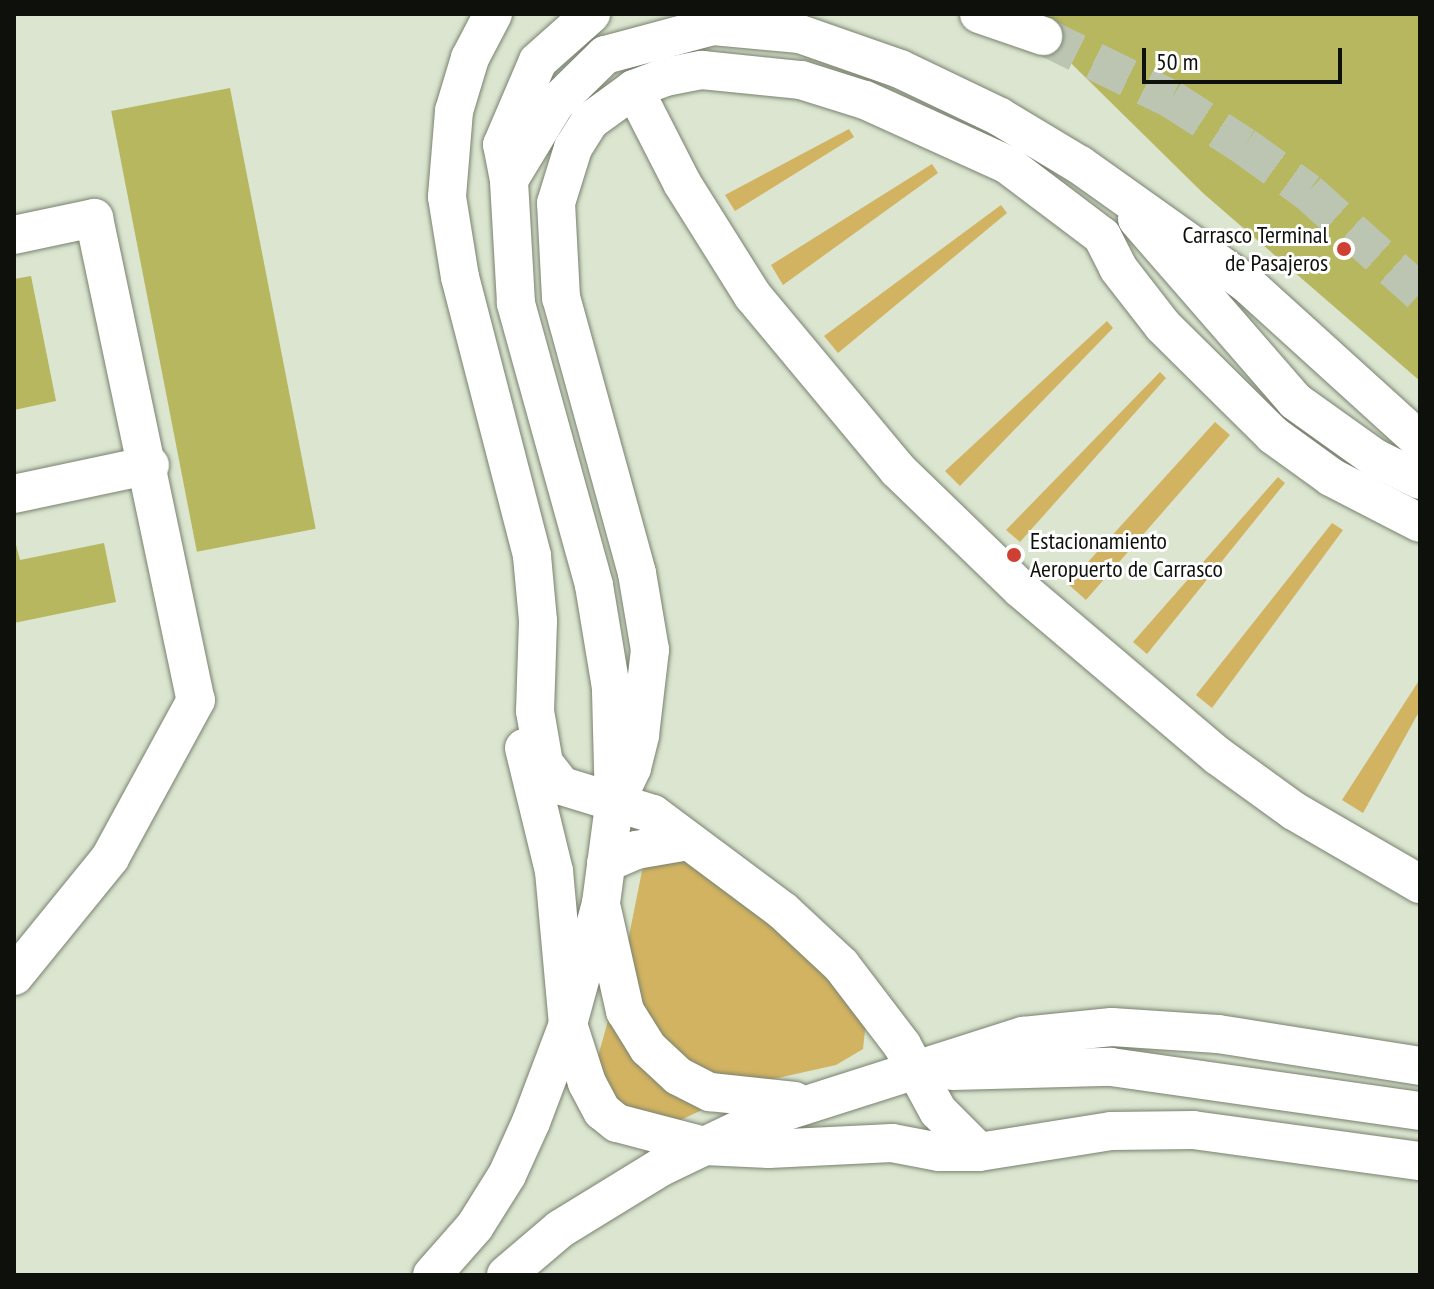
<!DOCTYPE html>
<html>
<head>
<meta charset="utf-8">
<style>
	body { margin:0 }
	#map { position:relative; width:1434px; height:1289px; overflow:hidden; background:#dbe5d0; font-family:"PT Sans Narrow",sans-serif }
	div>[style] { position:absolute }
	.green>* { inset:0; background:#d2b362 }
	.building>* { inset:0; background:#b7b75f; transform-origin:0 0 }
	.minor-tunnel>* { height:38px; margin-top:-19px; transform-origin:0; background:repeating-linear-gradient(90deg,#bcc5b2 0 38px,transparent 0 57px) }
	.roads { filter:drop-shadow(0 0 2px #79826f) drop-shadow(0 0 2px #79826f) }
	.minor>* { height:38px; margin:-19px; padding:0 19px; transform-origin:19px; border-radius:19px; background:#fff }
	.dots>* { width:22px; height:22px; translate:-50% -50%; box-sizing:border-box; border:4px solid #fff; border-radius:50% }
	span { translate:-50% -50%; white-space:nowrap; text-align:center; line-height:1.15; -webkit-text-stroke:6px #fff; paint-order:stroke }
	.poi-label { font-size:24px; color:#0e110b }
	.right { translate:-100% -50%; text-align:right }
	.left { translate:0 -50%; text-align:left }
	.frame { position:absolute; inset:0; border:16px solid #0e110b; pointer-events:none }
	.scale { position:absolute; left:1142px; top:48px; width:200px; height:36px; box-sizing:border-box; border:4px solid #0e110b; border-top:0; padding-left:10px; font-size:24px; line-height:28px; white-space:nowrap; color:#0e110b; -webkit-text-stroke:6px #fff; paint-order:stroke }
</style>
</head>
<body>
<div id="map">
	<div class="green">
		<div style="clip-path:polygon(849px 129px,854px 137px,735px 211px,725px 195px)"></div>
		<div style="clip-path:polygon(932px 164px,938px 173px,783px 285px,771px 265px)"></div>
		<div style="clip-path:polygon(1001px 205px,1007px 213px,838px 353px,824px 336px)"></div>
		<div style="clip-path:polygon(1107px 321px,1113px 328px,960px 486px,945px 471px)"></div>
		<div style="clip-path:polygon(1160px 372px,1166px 378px,1020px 542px,1006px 530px)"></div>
		<div style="clip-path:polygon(1215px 422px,1230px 435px,1086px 600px,1068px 584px)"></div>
		<div style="clip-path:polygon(1278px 477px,1285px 483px,1147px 654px,1133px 642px)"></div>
		<div style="clip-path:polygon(1332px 523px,1343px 530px,1212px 708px,1196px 695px)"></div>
		<div style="clip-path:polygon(1420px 679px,1420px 710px,1363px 813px,1342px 800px)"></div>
		<div style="clip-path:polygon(678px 854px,716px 875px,831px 973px,866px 1021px,863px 1049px,836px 1065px,738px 1087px,654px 1046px,625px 956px,642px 871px,650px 862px)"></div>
		<div style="clip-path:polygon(611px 1010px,715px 1104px,674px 1123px,621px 1117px,597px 1060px)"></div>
	</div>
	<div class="building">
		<div style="clip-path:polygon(1021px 14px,1420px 14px,1420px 381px,1204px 194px)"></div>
		<div style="left:230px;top:88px;width:449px;height:121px;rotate:79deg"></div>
		<div style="clip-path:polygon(31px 276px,56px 401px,14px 410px,14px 279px)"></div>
		<div style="clip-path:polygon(14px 537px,20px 560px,104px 543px,116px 602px,14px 623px)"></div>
	</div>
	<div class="minor-tunnel">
		<div style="left:1043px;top:36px;width:143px;rotate:26.2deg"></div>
		<div style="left:1171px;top:99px;width:87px;rotate:32.8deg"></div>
		<div style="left:1244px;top:146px;width:79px;rotate:35.7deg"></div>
		<div style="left:1308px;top:192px;width:151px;rotate:42deg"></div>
	</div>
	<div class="roads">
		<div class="minor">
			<div style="left:493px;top:14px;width:50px;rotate:117.6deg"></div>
			<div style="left:470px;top:58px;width:55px;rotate:106.8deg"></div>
			<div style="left:454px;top:111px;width:86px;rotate:94.7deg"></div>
			<div style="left:447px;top:197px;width:81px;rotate:80.8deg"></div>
			<div style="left:460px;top:277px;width:288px;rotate:75.5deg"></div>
			<div style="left:532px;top:556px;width:65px;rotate:84.7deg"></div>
			<div style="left:538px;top:621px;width:90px;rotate:91.9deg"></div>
			<div style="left:535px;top:711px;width:53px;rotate:80.2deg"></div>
			<div style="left:544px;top:763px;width:29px;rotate:52deg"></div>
			<div style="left:562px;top:786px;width:95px;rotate:17.1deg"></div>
			<div style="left:653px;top:814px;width:161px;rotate:36.7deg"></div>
			<div style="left:782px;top:910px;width:81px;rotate:43deg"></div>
			<div style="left:841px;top:965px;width:101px;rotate:52.7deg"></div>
			<div style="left:902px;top:1045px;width:75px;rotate:61.4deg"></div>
			<div style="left:938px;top:1111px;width:58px;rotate:45deg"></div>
			<div style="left:979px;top:14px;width:68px;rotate:19deg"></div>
			<div style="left:634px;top:89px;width:106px;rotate:62.9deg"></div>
			<div style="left:682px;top:183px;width:133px;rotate:57.9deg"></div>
			<div style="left:753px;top:296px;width:226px;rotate:50.2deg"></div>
			<div style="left:898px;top:470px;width:171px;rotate:44.1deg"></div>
			<div style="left:1021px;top:589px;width:258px;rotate:40.3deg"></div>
			<div style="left:1218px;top:756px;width:94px;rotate:35.9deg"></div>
			<div style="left:1294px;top:811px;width:146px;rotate:30.1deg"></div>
			<div style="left:509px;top:180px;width:89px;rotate:-58.8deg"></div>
			<div style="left:555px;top:104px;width:70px;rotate:-44.4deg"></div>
			<div style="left:605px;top:55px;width:112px;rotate:-15deg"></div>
			<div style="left:713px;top:26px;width:87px;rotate:5.3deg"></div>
			<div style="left:800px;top:34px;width:106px;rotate:19.3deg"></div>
			<div style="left:900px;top:69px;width:111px;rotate:25.6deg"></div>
			<div style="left:1000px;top:117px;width:93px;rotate:31deg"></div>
			<div style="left:1080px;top:165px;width:204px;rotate:35.4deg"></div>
			<div style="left:1246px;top:283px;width:235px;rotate:42.2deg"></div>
			<div style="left:1137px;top:219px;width:241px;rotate:49deg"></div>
			<div style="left:1295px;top:401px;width:98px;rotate:35.5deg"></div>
			<div style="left:1375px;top:458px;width:50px;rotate:26.1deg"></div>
			<div style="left:14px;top:235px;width:82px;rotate:-12deg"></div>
			<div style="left:94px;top:218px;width:493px;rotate:78.1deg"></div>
			<div style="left:196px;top:700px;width:180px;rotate:118.6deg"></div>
			<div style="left:110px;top:858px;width:152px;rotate:129.1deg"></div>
			<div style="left:14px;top:494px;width:139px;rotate:-12deg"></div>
			<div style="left:524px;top:748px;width:127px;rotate:76.3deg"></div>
			<div style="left:554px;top:871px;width:154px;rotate:84.8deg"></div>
			<div style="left:568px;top:1024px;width:62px;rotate:72.1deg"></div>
			<div style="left:587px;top:1083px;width:32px;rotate:62deg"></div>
			<div style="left:602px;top:1111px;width:19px;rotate:39deg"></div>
			<div style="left:617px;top:1123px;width:90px;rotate:14.8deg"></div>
			<div style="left:704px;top:1146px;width:65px;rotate:2.6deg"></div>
			<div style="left:769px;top:1149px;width:123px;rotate:-2.8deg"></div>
			<div style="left:892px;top:1143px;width:48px;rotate:10.8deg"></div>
			<div style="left:939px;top:1152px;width:40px"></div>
			<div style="left:979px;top:1152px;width:134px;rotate:-9deg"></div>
			<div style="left:1111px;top:1131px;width:82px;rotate:-0.7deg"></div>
			<div style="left:1193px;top:1130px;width:229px;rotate:7.8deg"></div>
			<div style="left:614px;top:806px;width:42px;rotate:-64.7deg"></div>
			<div style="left:632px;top:768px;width:34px;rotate:-76deg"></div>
			<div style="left:640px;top:735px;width:86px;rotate:-83.3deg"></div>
			<div style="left:650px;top:650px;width:78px;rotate:-99.6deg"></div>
			<div style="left:637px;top:573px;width:285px;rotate:-105.4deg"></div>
			<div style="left:561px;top:298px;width:95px;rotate:-93deg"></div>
			<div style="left:556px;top:203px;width:58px;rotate:-72.8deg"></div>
			<div style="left:573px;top:148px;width:32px;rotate:-58deg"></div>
			<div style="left:590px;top:121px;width:54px;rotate:-36deg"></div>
			<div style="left:634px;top:89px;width:33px;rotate:-21deg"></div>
			<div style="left:665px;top:77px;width:38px;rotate:-11deg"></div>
			<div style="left:702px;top:70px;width:100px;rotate:5.8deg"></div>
			<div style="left:801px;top:80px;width:67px;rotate:17.4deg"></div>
			<div style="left:865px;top:100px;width:157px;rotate:24.4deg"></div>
			<div style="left:1008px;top:165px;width:118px;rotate:37.1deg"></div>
			<div style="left:1102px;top:236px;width:36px;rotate:63deg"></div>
			<div style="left:1118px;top:268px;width:73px;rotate:52.2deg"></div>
			<div style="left:1163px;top:326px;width:155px;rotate:44.7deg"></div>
			<div style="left:1273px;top:435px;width:72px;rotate:35.9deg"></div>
			<div style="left:1331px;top:477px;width:100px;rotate:27.3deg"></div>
			<div style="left:606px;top:863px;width:33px;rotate:-23deg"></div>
			<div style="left:636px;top:850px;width:53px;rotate:-9.8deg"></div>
			<div style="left:602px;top:909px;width:105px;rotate:77.3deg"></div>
			<div style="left:625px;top:1011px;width:44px;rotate:58.1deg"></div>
			<div style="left:648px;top:1048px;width:41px;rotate:43deg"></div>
			<div style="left:678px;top:1076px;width:36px;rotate:27deg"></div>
			<div style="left:710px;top:1092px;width:85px;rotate:6deg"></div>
			<div style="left:953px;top:1071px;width:158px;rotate:-1.5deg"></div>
			<div style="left:1111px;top:1067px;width:312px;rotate:8.1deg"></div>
			<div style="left:432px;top:1275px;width:65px;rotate:-48.7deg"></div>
			<div style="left:475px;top:1226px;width:60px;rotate:-57.9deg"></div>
			<div style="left:507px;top:1175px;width:58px;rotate:-65.6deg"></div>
			<div style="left:531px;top:1122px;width:105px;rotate:-69.3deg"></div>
			<div style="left:568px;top:1024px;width:125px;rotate:-74.7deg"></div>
			<div style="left:601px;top:903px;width:98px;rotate:-82.4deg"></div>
			<div style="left:614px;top:806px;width:118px;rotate:-91.5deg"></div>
			<div style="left:611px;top:688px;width:104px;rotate:-99.4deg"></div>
			<div style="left:594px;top:585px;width:293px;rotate:-105.5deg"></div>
			<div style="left:516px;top:303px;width:123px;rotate:-93.3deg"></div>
			<div style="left:509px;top:180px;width:36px;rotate:-101deg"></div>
			<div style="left:502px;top:145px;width:91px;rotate:-66.8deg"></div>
			<div style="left:538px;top:61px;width:71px;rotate:-41.6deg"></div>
			<div style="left:506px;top:1275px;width:71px;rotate:-40.4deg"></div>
			<div style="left:560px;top:1229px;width:119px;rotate:-31.5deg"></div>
			<div style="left:661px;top:1167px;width:109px;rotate:-25.6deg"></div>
			<div style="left:759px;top:1120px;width:277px;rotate:-17.7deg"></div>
			<div style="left:1023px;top:1036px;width:89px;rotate:-5.8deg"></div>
			<div style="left:1112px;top:1027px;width:106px;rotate:3.8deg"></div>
			<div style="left:1218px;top:1034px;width:205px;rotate:9deg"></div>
		</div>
	</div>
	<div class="dots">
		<div style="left:1344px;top:249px;background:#ce4132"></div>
		<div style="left:1014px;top:555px;background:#ce4132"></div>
	</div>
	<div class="poi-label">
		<span class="right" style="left:1328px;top:249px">Carrasco Terminal<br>de Pasajeros</span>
		<span class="left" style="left:1030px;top:555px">Estacionamiento<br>Aeropuerto de Carrasco</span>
	</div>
	<div class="frame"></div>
	<div class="scale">50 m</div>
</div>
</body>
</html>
